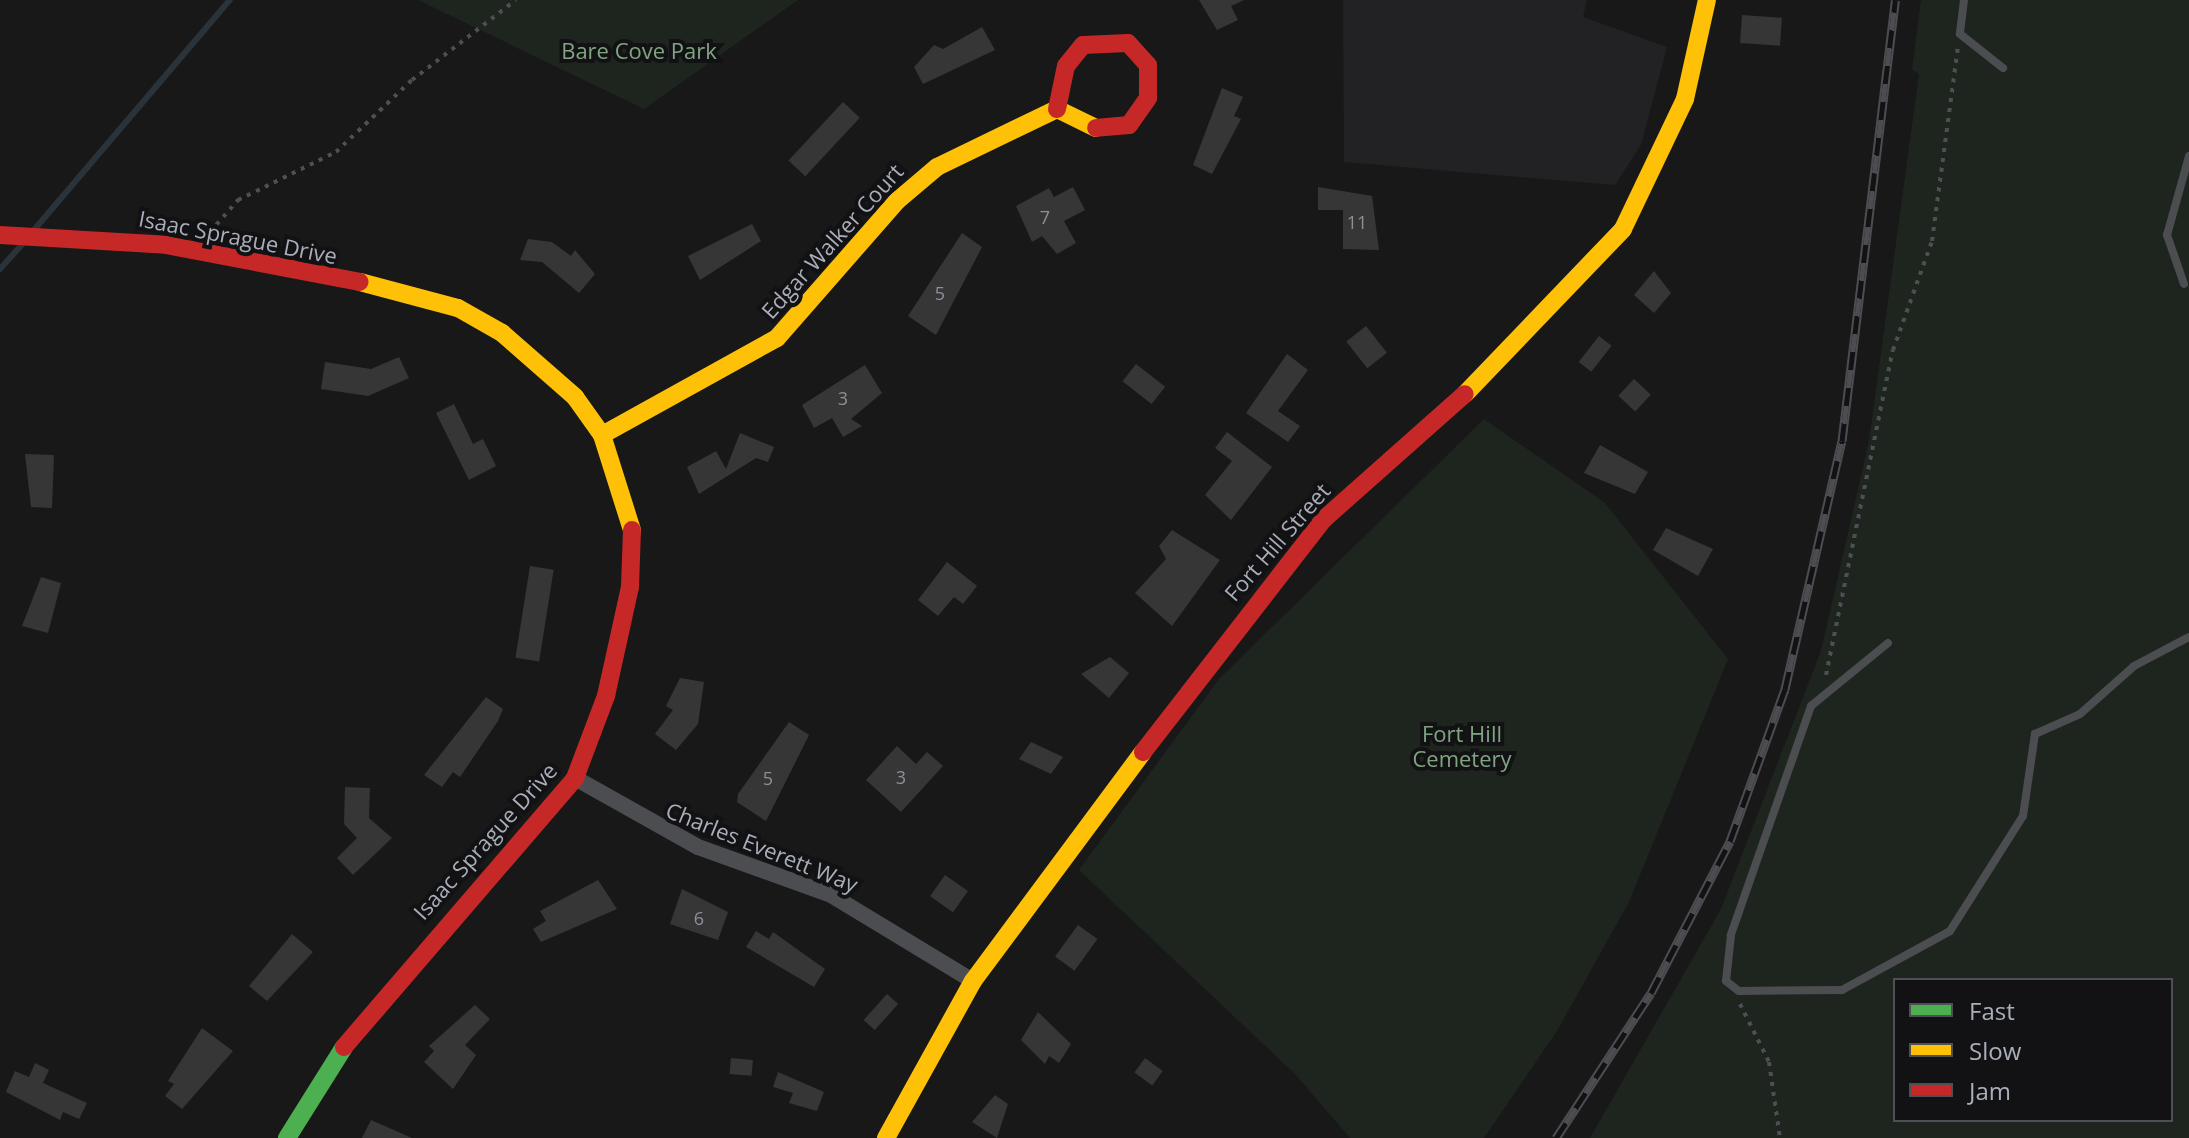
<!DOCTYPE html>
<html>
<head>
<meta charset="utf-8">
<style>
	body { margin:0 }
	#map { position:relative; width:2189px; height:1138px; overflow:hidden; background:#181818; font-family:"Open Sans",sans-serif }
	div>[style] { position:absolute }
	.built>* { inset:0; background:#222224 }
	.green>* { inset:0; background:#1e251f }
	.stream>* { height:6px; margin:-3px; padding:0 3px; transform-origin:3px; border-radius:3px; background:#2a333a }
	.building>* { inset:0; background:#363637; transform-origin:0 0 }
	.path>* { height:4px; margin-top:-2px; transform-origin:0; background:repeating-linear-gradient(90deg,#4e4f53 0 4px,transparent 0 10px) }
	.lane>* { height:8px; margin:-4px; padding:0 4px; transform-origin:4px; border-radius:4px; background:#4c4d51 }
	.street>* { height:16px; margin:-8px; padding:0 8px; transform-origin:8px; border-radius:8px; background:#4c4d51 }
	.fast>* { height:18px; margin:-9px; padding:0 9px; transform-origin:9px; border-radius:9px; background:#4caf50 }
	.slow>* { height:18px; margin:-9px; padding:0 9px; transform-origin:9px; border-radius:9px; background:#ffc107 }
	.jam>* { height:18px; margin:-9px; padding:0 9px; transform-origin:9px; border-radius:9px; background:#c62828 }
	.rail>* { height:9px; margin-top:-4.5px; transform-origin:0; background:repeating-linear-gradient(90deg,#121214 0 18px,#4c4d50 0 36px); box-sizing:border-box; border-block:2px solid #4c4d50 }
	span { translate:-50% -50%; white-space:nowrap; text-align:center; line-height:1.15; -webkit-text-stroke:8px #121214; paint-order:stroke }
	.number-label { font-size:18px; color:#8c9098 }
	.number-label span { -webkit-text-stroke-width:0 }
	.park-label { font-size:22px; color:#80a482 }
	.street-label { font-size:22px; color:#a9aeb9 }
	.legend { position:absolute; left:1893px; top:978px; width:280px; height:144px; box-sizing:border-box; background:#121214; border:2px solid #4e5056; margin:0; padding:10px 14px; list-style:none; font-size:24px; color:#a9aeb9 }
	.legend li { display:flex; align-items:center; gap:16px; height:40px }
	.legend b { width:40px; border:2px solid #4e5056 }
</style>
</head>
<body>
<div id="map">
	<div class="built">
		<div style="clip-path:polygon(1343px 0,1587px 0,1583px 17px,1667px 47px,1641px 145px,1615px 185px,1344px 162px)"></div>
	</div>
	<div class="green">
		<div style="clip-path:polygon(418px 0,798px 0,644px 109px)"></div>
		<div style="clip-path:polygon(evenodd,1921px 0,2189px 0,2189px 1138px,1590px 1138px,1721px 909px,1821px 651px,1869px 441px,1919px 74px,1912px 70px,1921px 0,1895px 980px,2171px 980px,2171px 1120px,1895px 1120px,1895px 980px)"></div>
		<div style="clip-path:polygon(1484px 419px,1605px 503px,1728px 659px,1629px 902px,1557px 1031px,1484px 1138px,1350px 1138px,1296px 1075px,1079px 870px,1219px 679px)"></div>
	</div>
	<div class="stream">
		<div style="left:34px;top:230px;width:302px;rotate:-49.6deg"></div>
		<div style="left:0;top:269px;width:36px;rotate:-48deg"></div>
	</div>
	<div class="building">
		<div style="clip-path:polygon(1199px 0,1244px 0,1231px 6px,1238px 20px,1217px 30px)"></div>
		<div style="left:1742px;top:15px;width:40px;height:28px;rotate:4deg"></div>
		<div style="clip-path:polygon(982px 27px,995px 50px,923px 84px,914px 67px,934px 45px,943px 49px)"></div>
		<div style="clip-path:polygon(1222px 88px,1243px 97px,1234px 116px,1241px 119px,1212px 174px,1193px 165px)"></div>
		<div style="left:843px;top:102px;width:23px;height:80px;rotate:43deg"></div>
		<div style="clip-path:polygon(1073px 187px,1085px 210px,1064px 221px,1076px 243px,1057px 254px,1042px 236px,1032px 242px,1016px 206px,1049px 188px,1054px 197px)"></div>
		<div style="clip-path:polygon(1318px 187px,1372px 196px,1379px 250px,1343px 249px,1343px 210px,1318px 210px)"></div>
		<div style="clip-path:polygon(752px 224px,761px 241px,700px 280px,688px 256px)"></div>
		<div style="clip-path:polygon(962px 233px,982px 247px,936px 335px,908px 316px)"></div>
		<div style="clip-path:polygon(528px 239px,552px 242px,571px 256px,575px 250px,595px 274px,579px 293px,542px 262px,520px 260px)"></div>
		<div style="clip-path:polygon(1654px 271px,1671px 293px,1654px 313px,1634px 295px)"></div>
		<div style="left:1366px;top:326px;width:34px;height:25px;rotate:52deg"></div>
		<div style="left:1599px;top:336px;width:16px;height:33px;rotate:38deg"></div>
		<div style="clip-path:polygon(1287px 354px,1308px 370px,1278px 411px,1300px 426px,1288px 442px,1246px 413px)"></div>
		<div style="clip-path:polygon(399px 357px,409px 378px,368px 396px,321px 389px,325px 362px,371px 369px)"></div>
		<div style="left:1136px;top:364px;width:37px;height:22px;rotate:38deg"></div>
		<div style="clip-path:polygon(865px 365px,882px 393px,851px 419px,862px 426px,843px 437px,832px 418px,814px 428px,802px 405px)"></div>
		<div style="left:1634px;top:379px;width:23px;height:23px;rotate:43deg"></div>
		<div style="clip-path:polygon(454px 404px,473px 444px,483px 439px,496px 466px,469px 480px,436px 413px)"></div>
		<div style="clip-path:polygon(1227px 432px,1272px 467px,1231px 520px,1205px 495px,1232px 461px,1215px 448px)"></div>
		<div style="clip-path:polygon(740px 433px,774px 447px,768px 462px,756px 458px,699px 494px,687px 467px,716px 451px,726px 469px)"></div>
		<div style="clip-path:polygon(1600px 445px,1648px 472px,1635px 494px,1584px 473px)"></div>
		<div style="clip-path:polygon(25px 454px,54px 455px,52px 508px,31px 507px)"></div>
		<div style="clip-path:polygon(1666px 528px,1713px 549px,1698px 576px,1653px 550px)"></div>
		<div style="clip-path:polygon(1172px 530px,1220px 560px,1172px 626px,1135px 593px,1166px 559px,1159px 546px)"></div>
		<div style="clip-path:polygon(947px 562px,977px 586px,963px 604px,954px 597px,938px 616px,918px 600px)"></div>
		<div style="left:530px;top:566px;width:24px;height:93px;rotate:9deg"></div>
		<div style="clip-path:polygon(41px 577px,61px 583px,48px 633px,22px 626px)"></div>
		<div style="clip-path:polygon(1110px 657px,1129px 673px,1109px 698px,1081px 674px)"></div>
		<div style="clip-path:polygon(680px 678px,704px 682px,698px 724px,676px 750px,655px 734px,673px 710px,666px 706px)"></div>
		<div style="clip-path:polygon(486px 697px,503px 709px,498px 721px,460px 777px,453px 772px,442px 787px,424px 775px)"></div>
		<div style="clip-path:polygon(789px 722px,809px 735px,766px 821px,737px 802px,738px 794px)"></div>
		<div style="clip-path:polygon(1031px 742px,1063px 757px,1051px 774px,1019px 759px)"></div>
		<div style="clip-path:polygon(897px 746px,916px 764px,927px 752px,943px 766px,901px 812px,866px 780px)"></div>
		<div style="clip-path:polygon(345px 787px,370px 788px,369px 818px,392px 838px,353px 875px,337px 858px,357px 838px,344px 824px)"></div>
		<div style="left:945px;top:875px;width:28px;height:26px;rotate:35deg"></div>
		<div style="clip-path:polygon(598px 880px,617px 909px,541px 942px,533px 929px,546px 921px,540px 911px)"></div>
		<div style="clip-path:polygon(682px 889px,728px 912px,718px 940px,670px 924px)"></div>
		<div style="left:1078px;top:925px;width:24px;height:39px;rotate:36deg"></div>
		<div style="clip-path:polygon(756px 931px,769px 939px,773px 932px,825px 969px,814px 987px,746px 947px)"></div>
		<div style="clip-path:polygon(292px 934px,313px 952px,267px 1001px,249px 986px)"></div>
		<div style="left:887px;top:994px;width:15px;height:35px;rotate:42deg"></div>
		<div style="clip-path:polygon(475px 1005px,490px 1019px,465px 1045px,476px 1055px,453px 1089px,424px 1062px,434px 1051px,429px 1046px)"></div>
		<div style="clip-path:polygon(1038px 1012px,1071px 1044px,1059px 1063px,1049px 1056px,1045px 1064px,1021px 1040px)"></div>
		<div style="clip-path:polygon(202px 1028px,233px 1051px,182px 1109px,165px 1096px,174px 1084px,168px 1081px)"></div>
		<div style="left:731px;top:1058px;width:22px;height:16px;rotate:5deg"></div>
		<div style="left:1145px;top:1058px;width:22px;height:18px;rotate:36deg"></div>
		<div style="clip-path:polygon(35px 1063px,49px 1070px,43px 1083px,87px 1103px,79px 1119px,63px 1112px,60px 1120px,6px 1092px,15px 1071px,29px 1077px)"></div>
		<div style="clip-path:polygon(778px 1072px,824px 1092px,817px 1111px,789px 1103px,793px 1093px,773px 1087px)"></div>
		<div style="clip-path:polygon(995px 1095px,1008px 1104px,997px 1138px,972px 1122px)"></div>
		<div style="clip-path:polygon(371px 1120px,412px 1138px,362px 1138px)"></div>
	</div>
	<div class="path">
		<div style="left:210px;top:232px;width:43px;rotate:-48.8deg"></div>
		<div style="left:238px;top:200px;width:109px;rotate:-26.1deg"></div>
		<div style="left:336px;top:152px;width:105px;rotate:-43.5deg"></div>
		<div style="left:412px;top:80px;width:131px;rotate:-37.6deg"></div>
		<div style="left:1826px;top:675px;width:332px;rotate:-78.4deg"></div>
		<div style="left:1893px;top:350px;width:116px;rotate:-70.3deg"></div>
		<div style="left:1932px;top:241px;width:196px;rotate:-82.4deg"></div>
		<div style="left:1740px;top:1004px;width:65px;rotate:63.4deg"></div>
		<div style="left:1769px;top:1062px;width:77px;rotate:81.8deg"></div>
	</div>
	<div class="lane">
		<div style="left:1964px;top:0;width:34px;rotate:97deg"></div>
		<div style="left:1960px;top:34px;width:55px;rotate:38.3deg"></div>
		<div style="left:2184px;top:284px;width:52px;rotate:-109.1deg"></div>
		<div style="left:2167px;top:235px;width:82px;rotate:-74.4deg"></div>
		<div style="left:1888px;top:643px;width:99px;rotate:140.7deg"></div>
		<div style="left:1811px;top:706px;width:243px;rotate:109.3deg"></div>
		<div style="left:1731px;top:935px;width:46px;rotate:96.2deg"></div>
		<div style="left:1726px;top:981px;width:16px;rotate:38deg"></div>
		<div style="left:1739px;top:991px;width:103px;rotate:-0.6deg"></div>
		<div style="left:1842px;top:990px;width:123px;rotate:-28.6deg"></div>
		<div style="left:1950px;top:931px;width:136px;rotate:-57.6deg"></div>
		<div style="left:2023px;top:816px;width:83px;rotate:-81.7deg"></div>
		<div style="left:2035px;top:734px;width:49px;rotate:-24deg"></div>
		<div style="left:2080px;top:714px;width:72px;rotate:-41.6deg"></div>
		<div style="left:2134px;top:666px;width:62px;rotate:-27.8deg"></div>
	</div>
	<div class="street">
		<div style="left:575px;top:778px;width:141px;rotate:29.3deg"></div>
		<div style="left:698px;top:847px;width:141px;rotate:19.8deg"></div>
		<div style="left:831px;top:895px;width:166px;rotate:31.2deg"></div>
	</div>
	<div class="fast">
		<div style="left:287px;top:1138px;width:107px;rotate:-57.9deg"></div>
	</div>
	<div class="slow">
		<div style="left:360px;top:282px;width:101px;rotate:14.9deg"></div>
		<div style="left:458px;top:308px;width:51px;rotate:29.6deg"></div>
		<div style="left:502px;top:333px;width:97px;rotate:41.2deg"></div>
		<div style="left:575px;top:397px;width:47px;rotate:54.6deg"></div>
		<div style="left:602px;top:435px;width:100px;rotate:72.5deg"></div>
		<div style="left:1465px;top:394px;width:228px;rotate:-46.2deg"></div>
		<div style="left:1623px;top:229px;width:144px;rotate:-64.5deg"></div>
		<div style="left:1685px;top:99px;width:101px;rotate:-77.5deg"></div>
		<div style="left:602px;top:435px;width:200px;rotate:-29deg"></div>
		<div style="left:777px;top:338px;width:182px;rotate:-48.8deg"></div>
		<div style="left:897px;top:201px;width:52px;rotate:-40.4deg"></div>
		<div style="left:937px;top:167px;width:133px;rotate:-25.8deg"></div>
		<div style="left:1057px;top:109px;width:43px;rotate:26deg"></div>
		<div style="left:886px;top:1138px;width:179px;rotate:-61deg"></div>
		<div style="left:973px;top:981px;width:285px;rotate:-53.4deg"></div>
	</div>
	<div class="jam">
		<div style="left:1057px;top:109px;width:44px;rotate:-78.2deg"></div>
		<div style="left:1066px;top:66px;width:27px;rotate:-51deg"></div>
		<div style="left:1083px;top:45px;width:45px;rotate:-2.5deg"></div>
		<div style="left:1128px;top:43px;width:30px;rotate:48deg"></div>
		<div style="left:1148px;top:65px;width:33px;rotate:90deg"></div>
		<div style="left:1148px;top:98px;width:33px;rotate:125deg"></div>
		<div style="left:1129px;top:125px;width:33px;rotate:175deg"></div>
		<div style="left:0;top:235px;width:166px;rotate:3.4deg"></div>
		<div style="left:166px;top:245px;width:197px;rotate:10.8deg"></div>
		<div style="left:1143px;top:752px;width:295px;rotate:-52.2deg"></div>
		<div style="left:1324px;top:519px;width:188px;rotate:-41.6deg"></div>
		<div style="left:344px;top:1047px;width:355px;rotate:-49.3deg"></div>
		<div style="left:575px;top:778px;width:88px;rotate:-69.3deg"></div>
		<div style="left:606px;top:696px;width:112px;rotate:-77.6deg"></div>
		<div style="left:630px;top:587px;width:57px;rotate:-88deg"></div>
	</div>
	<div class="rail">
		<div style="left:1556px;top:1138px;width:173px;rotate:-56.8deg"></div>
		<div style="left:1651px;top:993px;width:171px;rotate:-62.5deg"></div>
		<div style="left:1730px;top:841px;width:162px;rotate:-70.1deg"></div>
		<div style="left:1785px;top:689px;width:254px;rotate:-77.1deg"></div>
		<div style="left:1842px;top:441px;width:444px;rotate:-83.1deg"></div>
	</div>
	<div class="number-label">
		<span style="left:1045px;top:217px">7</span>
		<span style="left:1357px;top:222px">11</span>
		<span style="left:940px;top:293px">5</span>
		<span style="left:843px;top:398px">3</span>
		<span style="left:901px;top:777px">3</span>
		<span style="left:768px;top:778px">5</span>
		<span style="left:699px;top:918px">6</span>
	</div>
	<div class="park-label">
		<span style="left:639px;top:51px">Bare Cove Park</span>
		<span style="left:1462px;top:746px">Fort Hill<br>Cemetery</span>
	</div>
	<div class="street-label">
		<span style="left:238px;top:237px;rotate:11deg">Isaac Sprague Drive</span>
		<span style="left:832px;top:241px;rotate:-48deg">Edgar Walker Court</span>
		<span style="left:1277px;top:542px;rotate:-49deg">Fort Hill Street</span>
		<span style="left:485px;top:841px;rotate:-48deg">Isaac Sprague Drive</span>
		<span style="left:762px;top:847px;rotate:22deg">Charles Everett Way</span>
	</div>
	<ul class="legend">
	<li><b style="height:10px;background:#4caf50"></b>Fast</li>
	<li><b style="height:10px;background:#ffc107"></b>Slow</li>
	<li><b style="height:10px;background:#c62828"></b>Jam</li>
	</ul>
</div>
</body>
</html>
